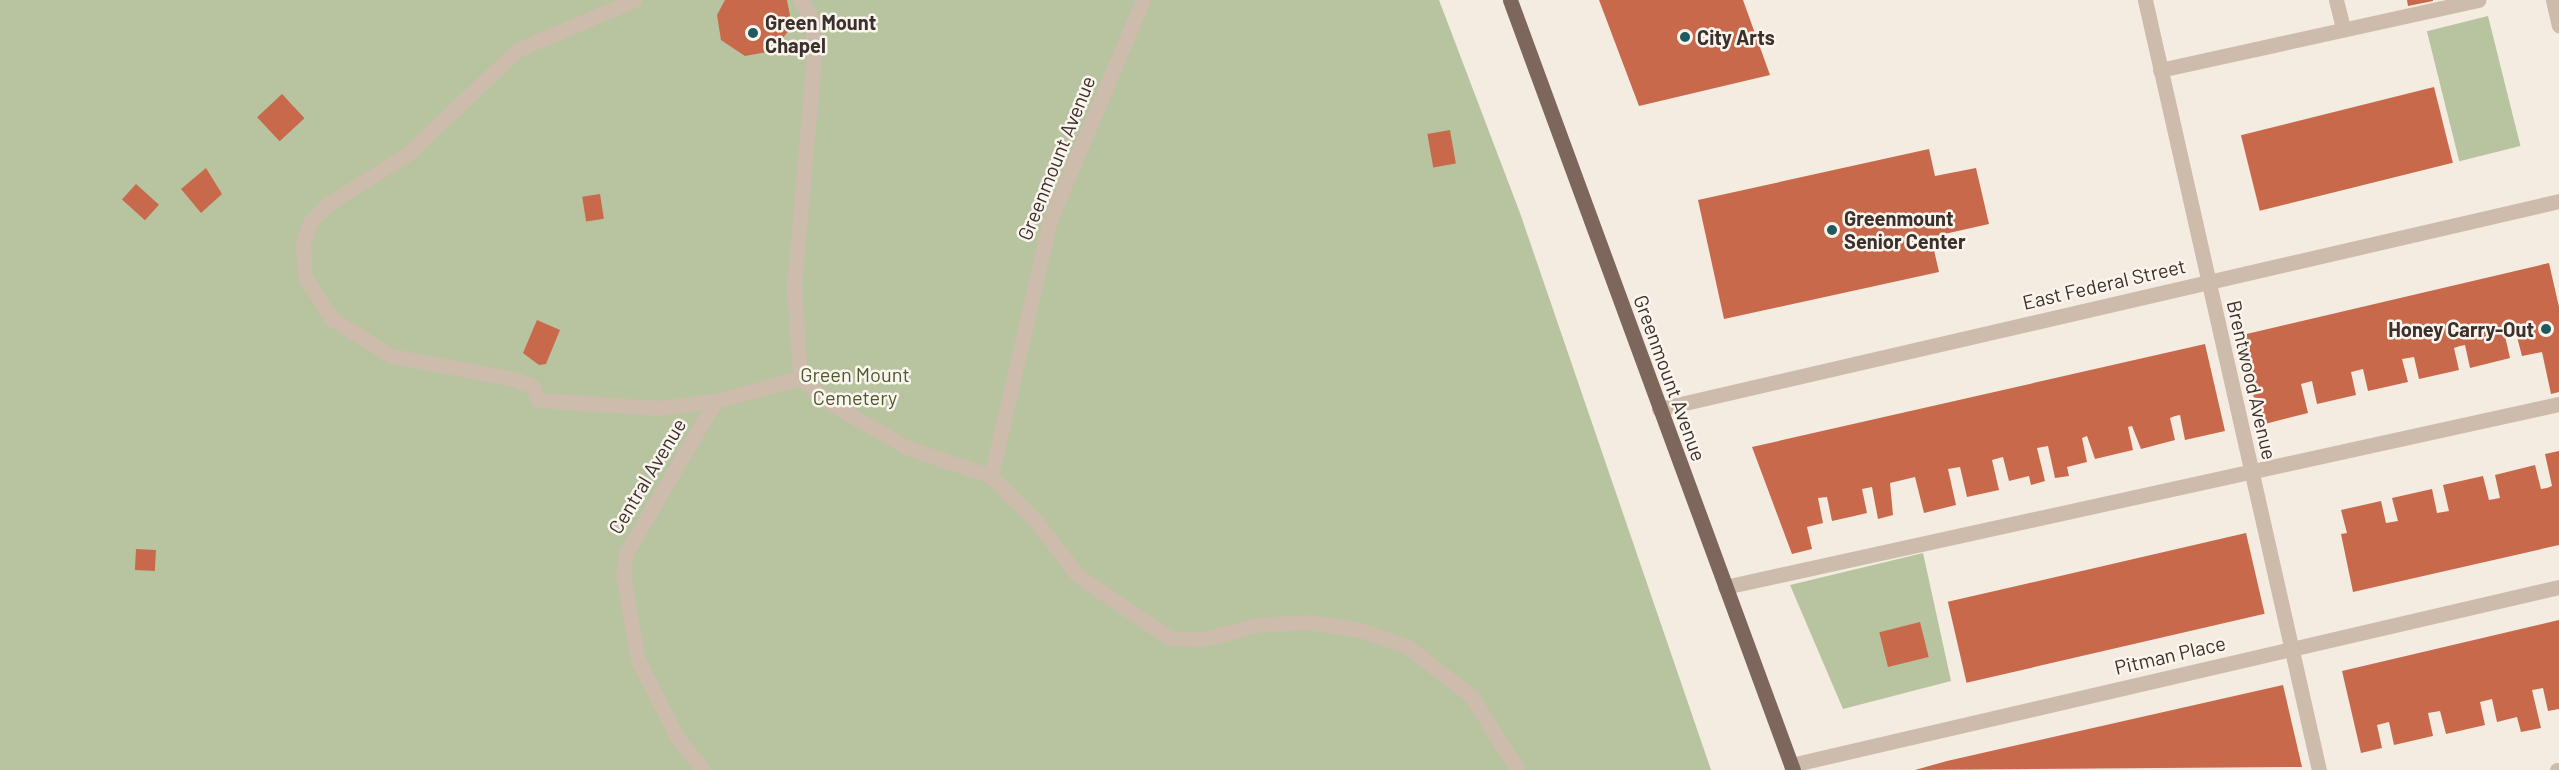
<!DOCTYPE html>
<html>
<head>
<meta charset="utf-8">
<style>
	body { margin:0 }
	#map { position:relative; width:2559px; height:770px; overflow:hidden; background:#f4ebe1; font-family:Barlow,sans-serif }
	div>[style] { position:absolute }
	.green>* { inset:0; background:#b8c4a0; transform-origin:0 0 }
	.building>* { inset:0; background:#c8694b; transform-origin:0 0 }
	.minor>* { height:15px; margin:-7.5px; padding:0 7.5px; transform-origin:7.5px; border-radius:7.5px; background:#cdbbac }
	.major>* { height:15px; margin:-7.5px; padding:0 7.5px; transform-origin:7.5px; border-radius:7.5px; background:#7d675c }
	.dots>* { width:16px; height:16px; translate:-50% -50%; box-sizing:border-box; border:3px solid #fbf5ee; border-radius:50% }
	span { translate:-50% -50%; white-space:nowrap; text-align:center; line-height:1.15; -webkit-text-stroke:5px #fbf5ee; paint-order:stroke }
	.poi-label { font-size:20px; color:#3b302b; font-weight:700 }
	.left { translate:0 -50%; text-align:left }
	.right { translate:-100% -50%; text-align:right }
	.street-label { font-size:20px; color:#3b302b }
	.park-label { font-size:20px; color:#4a5a2e }
</style>
</head>
<body>
<div id="map">
	<div class="green">
		<div style="clip-path:polygon(0 0,1439px 0,1520px 213px,1711px 770px,0 770px)"></div>
		<div style="left:2488px;top:16px;width:134px;height:63px;rotate:76deg"></div>
		<div style="clip-path:polygon(1923px 553px,1951px 681px,1843px 709px,1790px 585px)"></div>
	</div>
	<div class="building">
		<div style="clip-path:polygon(725px 0,787px 0,792px 26px,773px 51px,745px 56px,721px 40px,717px 15px)"></div>
		<div style="clip-path:polygon(1599px 0,1743px 0,1770px 75px,1639px 106px)"></div>
		<div style="clip-path:polygon(2407px 0,2433px 0,2433px 1px,2408px 6px)"></div>
		<div style="left:2434px;top:87px;width:78px;height:199px;rotate:76deg"></div>
		<div style="left:282px;top:94px;width:33px;height:34px;rotate:47deg"></div>
		<div style="left:1450px;top:130px;width:34px;height:23px;rotate:80deg"></div>
		<div style="clip-path:polygon(1929px 149px,1935px 176px,1976px 168px,1989px 224px,1931px 237px,1939px 272px,1724px 319px,1698px 200px)"></div>
		<div style="clip-path:polygon(206px 168px,222px 194px,201px 213px,181px 189px)"></div>
		<div style="left:136px;top:184px;width:31px;height:21px;rotate:42deg"></div>
		<div style="left:600px;top:194px;width:25px;height:18px;rotate:81deg"></div>
		<div style="clip-path:polygon(2549px 263px,2559px 307px,2559px 392px,2551px 394px,2542px 352px,2522px 356px,2516px 333px,2505px 336px,2510px 358px,2470px 368px,2465px 345px,2460px 346px,2454px 348px,2459px 370px,2419px 379px,2414px 357px,2402px 359px,2408px 382px,2368px 391px,2363px 369px,2351px 372px,2356px 395px,2317px 404px,2312px 381px,2301px 384px,2308px 413px,2261px 425px,2238px 336px)"></div>
		<div style="clip-path:polygon(537px 320px,560px 330px,546px 364px,539px 365px,523px 353px)"></div>
		<div style="clip-path:polygon(2205px 344px,2225px 431px,2185px 440px,2180px 415px,2175px 416px,2170px 418px,2175px 440px,2141px 449px,2132px 426px,2128px 427px,2133px 450px,2095px 459px,2087px 436px,2082px 438px,2087px 462px,2067px 467px,2069px 476px,2055px 478px,2048px 446px,2037px 448px,2045px 481px,2031px 485px,2029px 476px,2009px 481px,2003px 457px,1999px 458px,1992px 460px,1999px 490px,1967px 497px,1960px 467px,1948px 469px,1956px 505px,1924px 513px,1915px 477px,1890px 483px,1893px 515px,1878px 519px,1872px 487px,1862px 489px,1867px 513px,1850px 517px,1832px 521px,1827px 497px,1818px 498px,1823px 523px,1807px 527px,1812px 549px,1792px 554px,1752px 447px)"></div>
		<div style="clip-path:polygon(2559px 451px,2559px 545px,2353px 592px,2341px 534px,2347px 533px,2341px 510px,2381px 501px,2386px 523px,2398px 521px,2392px 498px,2432px 489px,2437px 513px,2449px 511px,2443px 485px,2483px 476px,2489px 500px,2500px 498px,2495px 475px,2535px 465px,2541px 489px,2547px 488px,2552px 486px,2545px 454px)"></div>
		<div style="left:2246px;top:533px;width:83px;height:306px;rotate:77deg"></div>
		<div style="left:136px;top:549px;width:20px;height:21px;rotate:3deg"></div>
		<div style="clip-path:polygon(2559px 620px,2559px 709px,2548px 711px,2543px 688px,2532px 690px,2541px 728px,2521px 732px,2517px 717px,2497px 722px,2492px 699px,2480px 702px,2485px 725px,2446px 734px,2440px 711px,2428px 713px,2433px 736px,2394px 745px,2389px 722px,2377px 725px,2382px 748px,2361px 753px,2342px 671px)"></div>
		<div style="left:1920px;top:622px;width:36px;height:42px;rotate:76deg"></div>
		<div style="clip-path:polygon(2283px 685px,2302px 767px,1915px 770px,1947px 761px)"></div>
	</div>
	<div class="minor">
		<div style="left:634px;top:0;width:127px;rotate:156.9deg"></div>
		<div style="left:517px;top:50px;width:149px;rotate:136.4deg"></div>
		<div style="left:409px;top:153px;width:96px;rotate:147.8deg"></div>
		<div style="left:328px;top:204px;width:24px;rotate:135deg"></div>
		<div style="left:311px;top:221px;width:22px;rotate:111deg"></div>
		<div style="left:303px;top:242px;width:35px;rotate:87deg"></div>
		<div style="left:305px;top:277px;width:50px;rotate:57.3deg"></div>
		<div style="left:332px;top:319px;width:70px;rotate:31.7deg"></div>
		<div style="left:392px;top:356px;width:124px;rotate:10.7deg"></div>
		<div style="left:514px;top:379px;width:19px;rotate:21deg"></div>
		<div style="left:532px;top:386px;width:15px;rotate:67deg"></div>
		<div style="left:538px;top:400px;width:119px;rotate:3.8deg"></div>
		<div style="left:657px;top:408px;width:58px;rotate:-6.9deg"></div>
		<div style="left:715px;top:401px;width:88px;rotate:-15.1deg"></div>
		<div style="left:800px;top:0;width:22px;rotate:58deg"></div>
		<div style="left:812px;top:19px;width:38px;rotate:87deg"></div>
		<div style="left:814px;top:57px;width:231px;rotate:95deg"></div>
		<div style="left:794px;top:287px;width:91px;rotate:86.2deg"></div>
		<div style="left:800px;top:378px;width:39px;rotate:40deg"></div>
		<div style="left:830px;top:403px;width:90px;rotate:30deg"></div>
		<div style="left:908px;top:448px;width:88px;rotate:18.6deg"></div>
		<div style="left:991px;top:476px;width:62px;rotate:45deg"></div>
		<div style="left:1035px;top:520px;width:71px;rotate:52.5deg"></div>
		<div style="left:1078px;top:576px;width:111px;rotate:34deg"></div>
		<div style="left:1170px;top:638px;width:34px;rotate:2deg"></div>
		<div style="left:1204px;top:639px;width:55px;rotate:-14.8deg"></div>
		<div style="left:1257px;top:625px;width:50px;rotate:-3.4deg"></div>
		<div style="left:1307px;top:622px;width:55px;rotate:8.4deg"></div>
		<div style="left:1361px;top:630px;width:50px;rotate:19.9deg"></div>
		<div style="left:1408px;top:647px;width:80px;rotate:37.9deg"></div>
		<div style="left:1471px;top:696px;width:88px;rotate:57.6deg"></div>
		<div style="left:2145px;top:0;width:789px;rotate:77.27deg"></div>
		<div style="left:2336px;top:0;width:30px;rotate:76deg"></div>
		<div style="left:2553px;top:0;width:26px;rotate:77deg"></div>
		<div style="left:2160px;top:70px;width:326px;rotate:-12.4deg"></div>
		<div style="left:1659px;top:409px;width:924px;rotate:-13.01deg"></div>
		<div style="left:991px;top:476px;width:263px;rotate:-77deg"></div>
		<div style="left:1050px;top:220px;width:239px;rotate:-67.1deg"></div>
		<div style="left:1725px;top:587px;width:854px;rotate:-12.38deg"></div>
		<div style="left:1791px;top:765px;width:788px;rotate:-13.05deg"></div>
		<div style="left:703px;top:770px;width:42px;rotate:-128.2deg"></div>
		<div style="left:677px;top:737px;width:86px;rotate:-116.9deg"></div>
		<div style="left:638px;top:660px;width:85px;rotate:-100.1deg"></div>
		<div style="left:623px;top:576px;width:23px;rotate:-83deg"></div>
		<div style="left:626px;top:553px;width:176px;rotate:-59.6deg"></div>
		<div style="left:2557px;top:770px;width:2px"></div>
	</div>
	<div class="major">
		<div style="left:1510px;top:0;width:820px;rotate:69.82deg"></div>
	</div>
	<div class="dots">
		<div style="left:753px;top:33px;background:#1f5a5e"></div>
		<div style="left:1685px;top:37px;background:#1f5a5e"></div>
		<div style="left:1832px;top:230px;background:#1f5a5e"></div>
		<div style="left:2546px;top:329px;background:#1f5a5e"></div>
	</div>
	<div class="poi-label">
		<span class="left" style="left:765px;top:34px">Green Mount<br>Chapel</span>
		<span class="left" style="left:1697px;top:37px">City Arts</span>
		<span class="left" style="left:1844px;top:230px">Greenmount<br>Senior Center</span>
		<span class="right" style="left:2534px;top:329px">Honey Carry-Out</span>
	</div>
	<div class="street-label">
		<span style="left:1056px;top:158px;rotate:-68deg">Greenmount Avenue</span>
		<span style="left:2104px;top:284px;rotate:-13deg">East Federal Street</span>
		<span style="left:1670px;top:378px;rotate:70deg">Greenmount Avenue</span>
		<span style="left:2252px;top:380px;rotate:77deg">Brentwood Avenue</span>
		<span style="left:647px;top:476px;rotate:-59deg">Central Avenue</span>
		<span style="left:2170px;top:655px;rotate:-13deg">Pitman Place</span>
	</div>
	<div class="park-label">
		<span style="left:855px;top:386px">Green Mount<br>Cemetery</span>
	</div>
</div>
</body>
</html>
